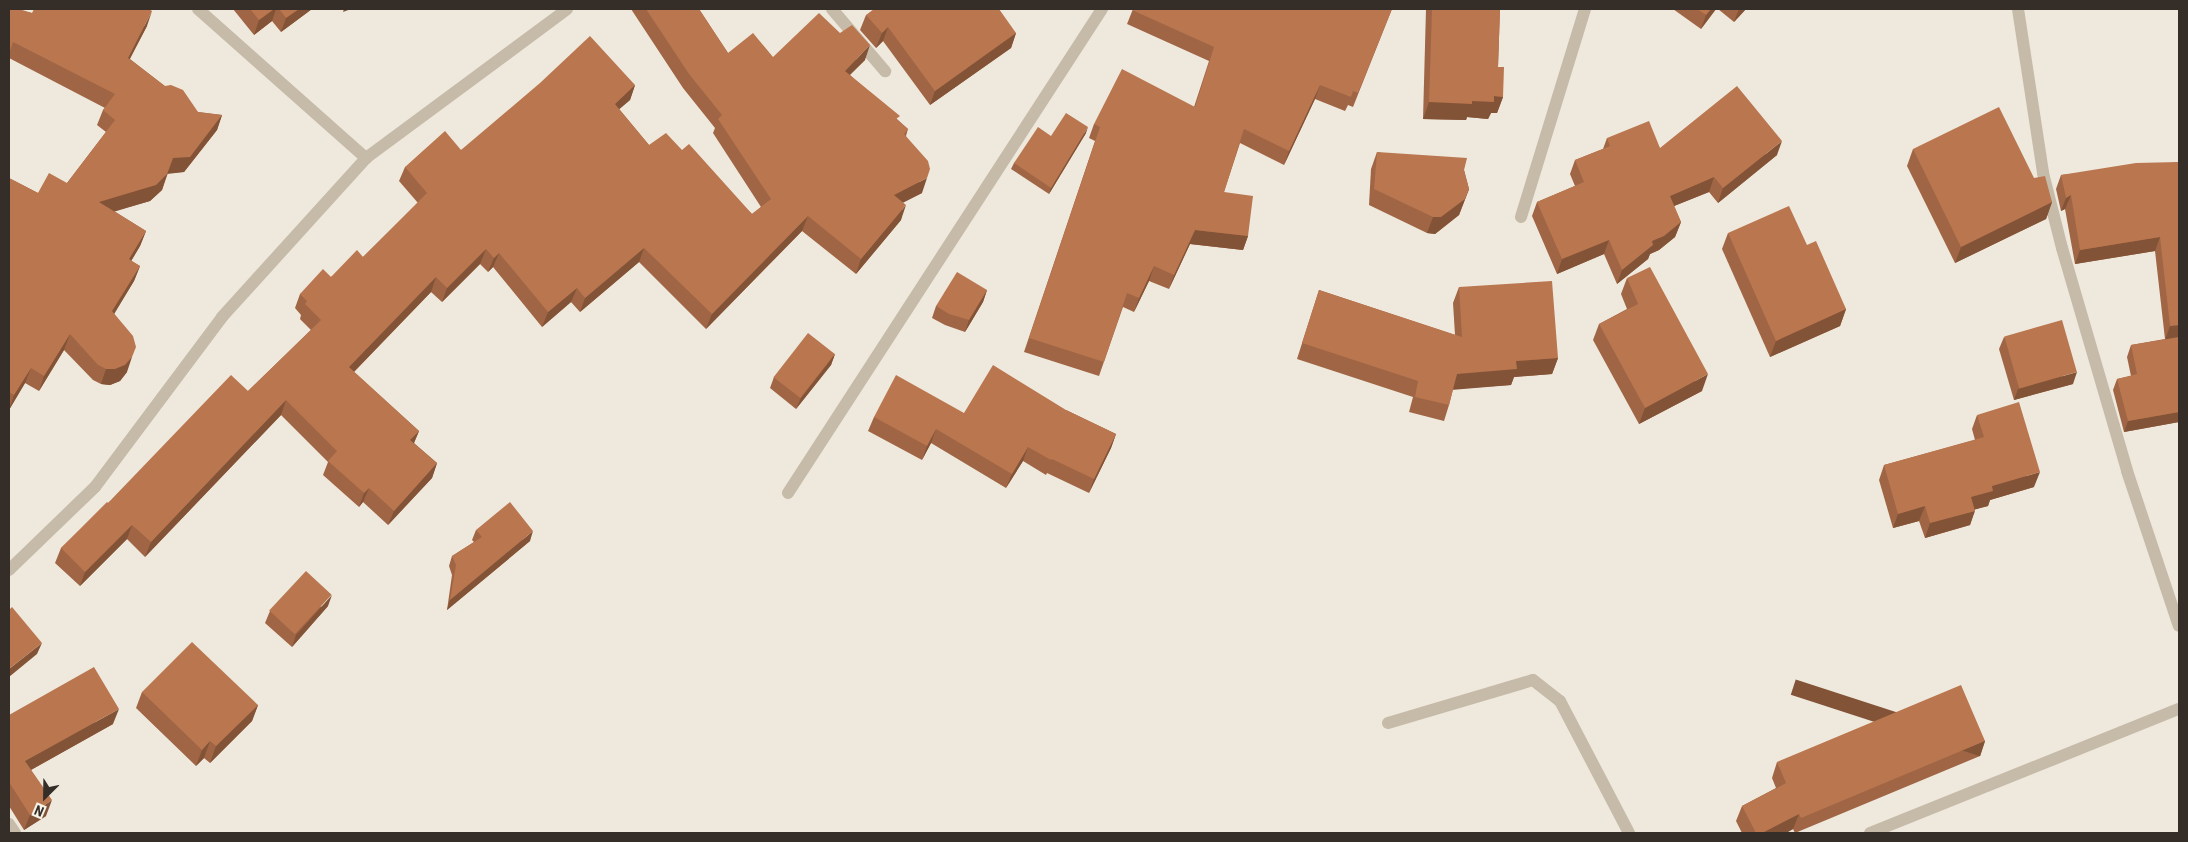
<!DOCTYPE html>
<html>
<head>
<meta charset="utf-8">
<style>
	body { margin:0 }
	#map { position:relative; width:2188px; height:842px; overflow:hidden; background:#efe8dc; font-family:"Roboto Condensed",sans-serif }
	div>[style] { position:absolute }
	.minor>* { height:12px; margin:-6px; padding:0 6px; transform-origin:6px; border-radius:6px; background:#c6baa9 }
	.wall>* { inset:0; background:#9f6544 }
	.shaded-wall>* { inset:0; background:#825337; transform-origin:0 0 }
	.building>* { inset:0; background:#b9764f; transform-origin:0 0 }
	span { translate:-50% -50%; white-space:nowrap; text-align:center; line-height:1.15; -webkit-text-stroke:5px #f7f2e7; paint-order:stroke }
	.frame { position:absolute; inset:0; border:10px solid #342d28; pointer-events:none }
	.north { position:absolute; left:20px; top:772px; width:50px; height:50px; -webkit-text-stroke:4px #f7f2e7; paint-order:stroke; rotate:203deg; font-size:14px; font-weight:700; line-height:20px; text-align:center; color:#342d28 }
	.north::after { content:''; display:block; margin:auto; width:18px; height:22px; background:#342d28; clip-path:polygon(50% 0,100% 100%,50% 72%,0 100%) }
</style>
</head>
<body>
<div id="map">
	<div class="minor">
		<div style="left:198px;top:9px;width:225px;rotate:41.6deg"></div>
		<div style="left:832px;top:9px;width:82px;rotate:49.5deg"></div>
		<div style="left:2018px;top:9px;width:166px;rotate:81.3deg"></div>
		<div style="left:2043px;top:173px;width:77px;rotate:75.8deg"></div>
		<div style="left:2062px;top:248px;width:232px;rotate:73.7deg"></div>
		<div style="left:2127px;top:471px;width:163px;rotate:71.5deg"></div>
		<div style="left:1521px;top:217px;width:218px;rotate:-72.9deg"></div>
		<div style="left:788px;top:493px;width:577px;rotate:-57.03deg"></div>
		<div style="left:9px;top:570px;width:120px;rotate:-44deg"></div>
		<div style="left:95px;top:487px;width:212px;rotate:-53.2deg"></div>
		<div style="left:222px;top:317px;width:215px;rotate:-47.8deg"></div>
		<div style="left:366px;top:158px;width:250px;rotate:-36.5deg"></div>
		<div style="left:1388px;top:723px;width:151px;rotate:-16.5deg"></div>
		<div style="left:1533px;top:680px;width:34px;rotate:38deg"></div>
		<div style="left:1560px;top:701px;width:149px;rotate:62.4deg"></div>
		<div style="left:9px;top:824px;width:11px;rotate:56deg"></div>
		<div style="left:1870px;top:833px;width:333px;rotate:-21.9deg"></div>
	</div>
	<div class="wall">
		<div style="clip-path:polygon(9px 9px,32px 13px,147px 26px,130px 59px,198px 112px,222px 115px,217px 130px,184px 172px,168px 173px,162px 190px,150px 201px,114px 211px,146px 231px,140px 246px,131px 261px,140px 266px,134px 281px,114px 313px,127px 372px,120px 381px,110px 385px,101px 384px,93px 380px,64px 350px,39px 391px,25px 383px,9px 410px,9px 178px,38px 193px,67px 183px,106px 132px,97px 125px,103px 110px,105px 108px,9px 58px)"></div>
		<div style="clip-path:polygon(233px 9px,312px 9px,281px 32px,272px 21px,254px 35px)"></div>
		<div style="clip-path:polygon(631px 9px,699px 9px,728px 53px,773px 57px,865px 60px,850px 75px,898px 120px,908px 129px,906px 136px,922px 193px,903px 202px,901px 220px,856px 274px,802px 231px,706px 329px,639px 262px,580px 312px,571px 302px,542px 327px,493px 267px,488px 272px,480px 264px,442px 302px,431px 292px,354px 372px,419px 431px,414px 443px,437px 463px,432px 478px,388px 525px,363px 502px,359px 507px,323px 475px,328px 462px,281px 415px,145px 557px,127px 539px,80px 586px,55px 563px,61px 548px,108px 503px,248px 391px,311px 330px,300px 319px,301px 315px,295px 308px,300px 294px,331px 277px,363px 257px,418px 203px,399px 181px,405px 167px,461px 150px,635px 85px,630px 100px,619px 109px,649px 145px,682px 150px,752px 214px,761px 207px,713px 133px,715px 128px,683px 88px)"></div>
		<div style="clip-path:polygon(1133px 9px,1392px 9px,1353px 107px,1348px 105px,1345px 111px,1315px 99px,1284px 165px,1240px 143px,1224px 192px,1248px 236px,1243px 250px,1190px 244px,1169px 289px,1149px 281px,1134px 312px,1123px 307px,1099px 376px,1024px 352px,1095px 141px,1089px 138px,1094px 124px,1194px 107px,1209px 61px,1127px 24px)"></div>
		<div style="clip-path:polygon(1426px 9px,1500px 9px,1498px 67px,1503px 97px,1497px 113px,1491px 113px,1488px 119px,1467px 117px,1466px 120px,1423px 119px)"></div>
		<div style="clip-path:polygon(1673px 9px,1716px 9px,1701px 29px)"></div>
		<div style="clip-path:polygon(1718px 9px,1746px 9px,1734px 22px)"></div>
		<div style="clip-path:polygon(866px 15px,1016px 33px,1011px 48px,930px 105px,883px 41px,876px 48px,860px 30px)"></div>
		<div style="clip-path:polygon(1086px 133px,1049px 194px,1011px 169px,1014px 163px,1051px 136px)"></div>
		<div style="clip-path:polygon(1607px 138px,1660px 148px,1777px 155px,1718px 203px,1709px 192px,1674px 206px,1681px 222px,1675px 237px,1659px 250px,1650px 254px,1648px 259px,1617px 284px,1604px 254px,1557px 274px,1532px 216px,1537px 202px,1575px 186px,1570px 174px,1575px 160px,1603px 149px)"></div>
		<div style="clip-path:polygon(1913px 149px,2034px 178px,2052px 202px,2046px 219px,1955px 263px,1907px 166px)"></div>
		<div style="clip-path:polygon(1377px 152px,1464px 170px,1469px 189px,1459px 215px,1435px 234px,1427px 233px,1369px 205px,1371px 169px)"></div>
		<div style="clip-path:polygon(2179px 162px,2179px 422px,2124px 432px,2113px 390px,2117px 379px,2131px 376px,2127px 357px,2131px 345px,2165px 339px,2155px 251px,2075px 264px,2065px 209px,2061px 211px,2056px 189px,2061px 175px)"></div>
		<div style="clip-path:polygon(1728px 233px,1846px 309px,1840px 326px,1770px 357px,1722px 249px)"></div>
		<div style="clip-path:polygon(1627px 278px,1702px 391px,1639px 424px,1593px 340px,1599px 324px,1627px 309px,1621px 294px)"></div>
		<div style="clip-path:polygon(1459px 287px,1558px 358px,1552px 374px,1514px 377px,1511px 385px,1453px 389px,1449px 405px,1444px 421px,1409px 412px,1413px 397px,1297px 359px,1319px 290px,1455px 335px,1453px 303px)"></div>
		<div style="clip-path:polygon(987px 290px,983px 302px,965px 332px,945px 325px,932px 318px,936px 306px)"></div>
		<div style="clip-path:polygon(2004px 337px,2073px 384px,2014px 400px,1999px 349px)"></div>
		<div style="clip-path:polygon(835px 354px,831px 365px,796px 409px,770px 388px,774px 377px)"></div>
		<div style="clip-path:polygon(1066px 410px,1116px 434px,1111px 448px,1089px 493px,1047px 473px,1046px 475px,1023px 461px,1006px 488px,931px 443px,922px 460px,868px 431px,874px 417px,964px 413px)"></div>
		<div style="clip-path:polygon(1977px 415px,2034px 487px,1990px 500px,1988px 506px,1975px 509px,1970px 525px,1925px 538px,1919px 521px,1893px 528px,1879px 480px,1884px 465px,1975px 440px,1972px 429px)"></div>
		<div style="clip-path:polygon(476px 530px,530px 541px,447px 610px,452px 575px,449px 566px,452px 556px,474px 542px,472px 540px)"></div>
		<div style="clip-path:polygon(328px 606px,292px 647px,265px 623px,270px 611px)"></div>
		<div style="clip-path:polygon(142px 692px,258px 705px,252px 721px,210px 763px,204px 758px,196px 766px,136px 708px)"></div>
		<div style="clip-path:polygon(9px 715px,113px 724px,31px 770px,46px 816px,24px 830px,9px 806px)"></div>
		<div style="clip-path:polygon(1985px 741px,1980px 756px,1795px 833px,1793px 829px,1786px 833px,1742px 833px,1736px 821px,1742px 806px,1776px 788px,1772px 778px,1777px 762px)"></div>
	</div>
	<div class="shaded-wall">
		<div style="clip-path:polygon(274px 9px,276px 9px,272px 21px,254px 35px,259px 20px)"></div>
		<div style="clip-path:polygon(299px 9px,312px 9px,281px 32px,286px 18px)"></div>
		<div style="clip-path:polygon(344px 9px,351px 9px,343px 12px)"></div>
		<div style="clip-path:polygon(1711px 9px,1716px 9px,1701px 29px,1706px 15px)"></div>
		<div style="clip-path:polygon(1739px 9px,1746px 9px,1734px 22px)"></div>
		<div style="clip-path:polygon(152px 11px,147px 26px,122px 73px,128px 58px)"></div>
		<div style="clip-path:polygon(888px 27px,883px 41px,876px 48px,882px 33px)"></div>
		<div style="clip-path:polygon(1016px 33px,1011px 48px,930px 105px,935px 91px)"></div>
		<div style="clip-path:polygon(870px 45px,865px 60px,839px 85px,845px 71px)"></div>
		<div style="clip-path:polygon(635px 85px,630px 100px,609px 118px,615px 104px)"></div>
		<div style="clip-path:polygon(1320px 85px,1315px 99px,1284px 165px,1289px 151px)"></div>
		<div style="clip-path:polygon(1494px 96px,1503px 97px,1497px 113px,1491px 113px,1488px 119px,1467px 117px,1466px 120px,1423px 119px,1429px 102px,1472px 101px)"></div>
		<div style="clip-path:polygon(222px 115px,217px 130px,184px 172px,167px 174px,173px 158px)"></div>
		<div style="clip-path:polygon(1088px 127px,1086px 133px,1049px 194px,1051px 188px)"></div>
		<div style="clip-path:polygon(1782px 141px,1777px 155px,1718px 203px,1723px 188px)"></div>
		<div style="clip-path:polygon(167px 174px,162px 190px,150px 201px,93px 218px,99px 202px)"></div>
		<div style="clip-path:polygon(1714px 177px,1709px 192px,1664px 210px,1670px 196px)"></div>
		<div style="clip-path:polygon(927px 178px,922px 193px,889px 210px,894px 195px)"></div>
		<div style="clip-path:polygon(1469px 189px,1459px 215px,1435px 234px,1427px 233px,1433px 217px)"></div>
		<div style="clip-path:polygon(2071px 195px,2065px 209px,2061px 211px,2066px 198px)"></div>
		<div style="clip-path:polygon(2052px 202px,2046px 219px,1955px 263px,1961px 247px)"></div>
		<div style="clip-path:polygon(906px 205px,901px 220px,856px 274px,861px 259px)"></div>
		<div style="clip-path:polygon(808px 216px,802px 231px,706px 329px,712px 314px)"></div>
		<div style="clip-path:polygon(1681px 222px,1675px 237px,1659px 250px,1650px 254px,1648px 259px,1617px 284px,1622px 270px,1652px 241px)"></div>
		<div style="clip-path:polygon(1195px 230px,1248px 236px,1243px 250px,1190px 244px,1169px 289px,1174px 275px)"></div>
		<div style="clip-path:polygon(146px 231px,140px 246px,123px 275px,129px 259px)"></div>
		<div style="clip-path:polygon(2160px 237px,2155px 251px,2075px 264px,2080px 250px)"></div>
		<div style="clip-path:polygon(1609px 240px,1604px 254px,1557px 274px,1562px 259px)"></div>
		<div style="clip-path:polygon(644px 248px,639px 262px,580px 312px,585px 298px)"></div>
		<div style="clip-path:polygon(486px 249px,480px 264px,442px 302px,447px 288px)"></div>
		<div style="clip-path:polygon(499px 253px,493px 267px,488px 272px,494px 258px)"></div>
		<div style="clip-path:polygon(140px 266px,134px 281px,107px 326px,112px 311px)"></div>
		<div style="clip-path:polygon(1154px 266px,1149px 281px,1134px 312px,1139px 298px)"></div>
		<div style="clip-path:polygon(436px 277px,431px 292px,344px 382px,349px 367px)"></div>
		<div style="clip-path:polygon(577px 288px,571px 302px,542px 327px,548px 312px)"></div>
		<div style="clip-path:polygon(987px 290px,983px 302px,965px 332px,969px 320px)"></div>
		<div style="clip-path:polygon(1846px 309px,1840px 326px,1770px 357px,1776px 341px)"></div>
		<div style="clip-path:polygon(2179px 325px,2179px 339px,2165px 340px,2170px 326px)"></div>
		<div style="clip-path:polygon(70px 334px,64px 350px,39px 391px,44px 376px)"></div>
		<div style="clip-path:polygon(835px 354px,831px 365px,796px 409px,801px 398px)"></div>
		<div style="clip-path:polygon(132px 357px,127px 372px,120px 381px,110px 385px,101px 384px,106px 369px)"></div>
		<div style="clip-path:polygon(1558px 358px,1552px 374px,1514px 377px,1511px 385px,1451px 390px,1457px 374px,1516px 361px)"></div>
		<div style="clip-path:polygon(31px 368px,25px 383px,9px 410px,14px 395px)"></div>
		<div style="clip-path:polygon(2077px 372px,2073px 384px,2014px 400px,2018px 389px)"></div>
		<div style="clip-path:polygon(1708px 374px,1702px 391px,1639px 424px,1645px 408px)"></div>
		<div style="clip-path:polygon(286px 400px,281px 415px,145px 557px,151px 542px)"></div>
		<div style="clip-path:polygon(2179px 412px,2179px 422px,2124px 432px,2128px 421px)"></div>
		<div style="clip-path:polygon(936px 429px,931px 443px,922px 460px,927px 446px)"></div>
		<div style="clip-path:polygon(419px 431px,413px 445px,410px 440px)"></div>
		<div style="clip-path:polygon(1116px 434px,1111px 448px,1089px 493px,1094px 479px)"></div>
		<div style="clip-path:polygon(1028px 447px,1023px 461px,1006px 488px,1012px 474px)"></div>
		<div style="clip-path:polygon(437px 463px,432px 478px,388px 525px,394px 511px)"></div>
		<div style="clip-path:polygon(2040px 472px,2034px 487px,1990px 500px,1988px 506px,1966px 512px,1971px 497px,1992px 486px)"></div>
		<div style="clip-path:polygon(369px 488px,363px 502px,359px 507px,364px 493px)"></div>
		<div style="clip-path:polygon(1925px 506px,1919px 521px,1893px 528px,1898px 514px)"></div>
		<div style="clip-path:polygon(1975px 511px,1970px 525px,1925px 538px,1930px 523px)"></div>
		<div style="clip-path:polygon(132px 525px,127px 539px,80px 586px,85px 572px)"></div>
		<div style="clip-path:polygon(533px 531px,530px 541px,447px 610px,450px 600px)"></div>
		<div style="clip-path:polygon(332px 595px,328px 606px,292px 647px,296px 635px)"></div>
		<div style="clip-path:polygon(42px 643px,37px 654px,9px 677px,9px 669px)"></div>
		<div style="clip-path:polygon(258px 705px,252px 721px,210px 763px,216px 746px)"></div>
		<div style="clip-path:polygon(119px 709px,113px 724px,20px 776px,25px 761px)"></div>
		<div style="clip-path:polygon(210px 741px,204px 758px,196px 766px,202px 750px)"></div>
		<div style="left:1985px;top:741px;width:16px;height:199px;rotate:108deg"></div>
		<div style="clip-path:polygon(52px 800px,46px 816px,24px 830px,30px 815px)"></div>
		<div style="clip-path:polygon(1799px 814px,1793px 829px,1786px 833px,1762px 833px)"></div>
	</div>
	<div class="building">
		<div style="clip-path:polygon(9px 9px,19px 9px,32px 13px,34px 9px,149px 9px,152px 11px,128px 58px,165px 86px,171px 85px,183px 90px,198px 112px,222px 115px,190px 157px,173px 158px,167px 174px,156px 185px,99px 202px,146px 231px,129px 259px,140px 266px,112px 311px,133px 336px,136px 347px,132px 357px,125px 365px,115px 369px,106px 369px,98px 365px,70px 334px,44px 376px,31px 368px,14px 395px,9px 392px,9px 178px,38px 193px,49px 173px,67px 183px,115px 120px,103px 110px,115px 94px,13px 42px,9px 54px)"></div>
		<div style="clip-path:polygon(250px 9px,274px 9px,259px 20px)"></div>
		<div style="clip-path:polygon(279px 9px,299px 9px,286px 18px)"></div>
		<div style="clip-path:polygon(646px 9px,699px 9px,728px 53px,753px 33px,773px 57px,819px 13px,840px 33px,852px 25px,870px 45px,845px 71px,900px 116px,896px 119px,908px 129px,904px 134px,928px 161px,930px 169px,927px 178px,894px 195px,906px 205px,861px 259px,808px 216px,712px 314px,644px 248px,585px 298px,577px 288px,548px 312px,499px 253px,494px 258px,486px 249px,447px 288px,436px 277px,349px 367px,419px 431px,410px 440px,437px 463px,394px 511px,369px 488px,364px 493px,328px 461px,337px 451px,286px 400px,151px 542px,132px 525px,85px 572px,61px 548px,107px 502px,108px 503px,231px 375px,248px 391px,321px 320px,305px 304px,307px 301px,300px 294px,323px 269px,331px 277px,357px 250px,363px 257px,427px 193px,405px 167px,445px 131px,461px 150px,540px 83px,590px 36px,635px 85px,615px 104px,649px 145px,666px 133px,682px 150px,689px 144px,752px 214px,771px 199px,718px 119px,722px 115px,689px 74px)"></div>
		<div style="clip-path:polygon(874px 9px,999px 9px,1016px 33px,935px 91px,888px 27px,882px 33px,866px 15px)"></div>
		<div style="clip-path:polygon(1133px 9px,1392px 9px,1358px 93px,1353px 91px,1351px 97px,1320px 85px,1289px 151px,1244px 129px,1224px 192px,1253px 196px,1248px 236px,1195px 230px,1174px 275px,1154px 266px,1139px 298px,1127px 293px,1104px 362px,1029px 338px,1100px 127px,1094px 124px,1122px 69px,1195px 107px,1214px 47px,1132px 10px)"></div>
		<div style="clip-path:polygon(1432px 9px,1500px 9px,1498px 67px,1504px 67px,1503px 97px,1494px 96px,1494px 102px,1472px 101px,1472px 104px,1429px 102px)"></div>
		<div style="clip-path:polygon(1697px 9px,1711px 9px,1706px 15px)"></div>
		<div style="clip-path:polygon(1737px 86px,1782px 141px,1723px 188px,1714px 177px,1670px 196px,1681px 222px,1664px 236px,1652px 241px,1653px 245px,1622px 270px,1609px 240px,1562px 259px,1537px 202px,1584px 182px,1575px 160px,1610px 146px,1607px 138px,1649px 121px,1660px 148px)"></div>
		<div style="clip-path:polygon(1999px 107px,2034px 178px,2045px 176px,2052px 202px,1961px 247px,1913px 149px)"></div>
		<div style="clip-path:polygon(1066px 113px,1088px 127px,1051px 188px,1014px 163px,1038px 127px,1051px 136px)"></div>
		<div style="clip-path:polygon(1377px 152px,1467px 158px,1464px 170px,1469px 189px,1465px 199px,1441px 217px,1433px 217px,1374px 189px)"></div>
		<div style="clip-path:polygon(2179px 162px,2179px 325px,2170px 326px,2160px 237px,2080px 250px,2071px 195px,2066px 198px,2061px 175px,2136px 163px)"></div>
		<div style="clip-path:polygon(1789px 206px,1807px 245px,1816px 241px,1846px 309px,1776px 341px,1728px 233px)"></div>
		<div style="clip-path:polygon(1650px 267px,1708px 374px,1645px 408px,1599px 324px,1638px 304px,1627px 278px)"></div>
		<div style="clip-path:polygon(957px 272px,987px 290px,969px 320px,949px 314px,936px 306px)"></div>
		<div style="clip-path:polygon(1552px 281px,1558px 358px,1516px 361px,1517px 369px,1457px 374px,1449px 405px,1415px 397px,1418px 381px,1302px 343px,1319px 290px,1462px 337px,1459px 287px)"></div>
		<div style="left:2062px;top:320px;width:54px;height:60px;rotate:74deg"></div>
		<div style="left:808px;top:333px;width:34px;height:56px;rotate:38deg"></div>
		<div style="clip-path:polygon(2179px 337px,2179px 412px,2128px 421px,2117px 379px,2137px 374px,2131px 345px)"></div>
		<div style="clip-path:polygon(993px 365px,1066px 410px,1116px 434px,1094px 479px,1052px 459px,1051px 460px,1028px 447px,1012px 474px,936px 429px,927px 446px,874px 417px,896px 375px,964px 413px)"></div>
		<div style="clip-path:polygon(2019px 402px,2040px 472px,1992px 486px,1993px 491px,1971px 497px,1975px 511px,1930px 523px,1925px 506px,1898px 514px,1884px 465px,1984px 437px,1977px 415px)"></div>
		<div style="clip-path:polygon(510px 502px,533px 531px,450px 600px,456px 565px,452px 556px,482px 537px,476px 530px)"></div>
		<div style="left:306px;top:571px;width:35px;height:54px;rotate:43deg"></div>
		<div style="clip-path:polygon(12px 607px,42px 643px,9px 669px,9px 610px)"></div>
		<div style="clip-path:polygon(192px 642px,258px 705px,216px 746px,210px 741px,202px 750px,142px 692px)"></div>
		<div style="clip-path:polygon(94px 667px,119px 709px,25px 761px,52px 800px,30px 815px,9px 782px,9px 715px)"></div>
		<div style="clip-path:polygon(1961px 685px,1985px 741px,1801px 818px,1799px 814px,1762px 833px,1756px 833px,1742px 806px,1786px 783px,1777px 762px)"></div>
	</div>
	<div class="frame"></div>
	<div class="north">N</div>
</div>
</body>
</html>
